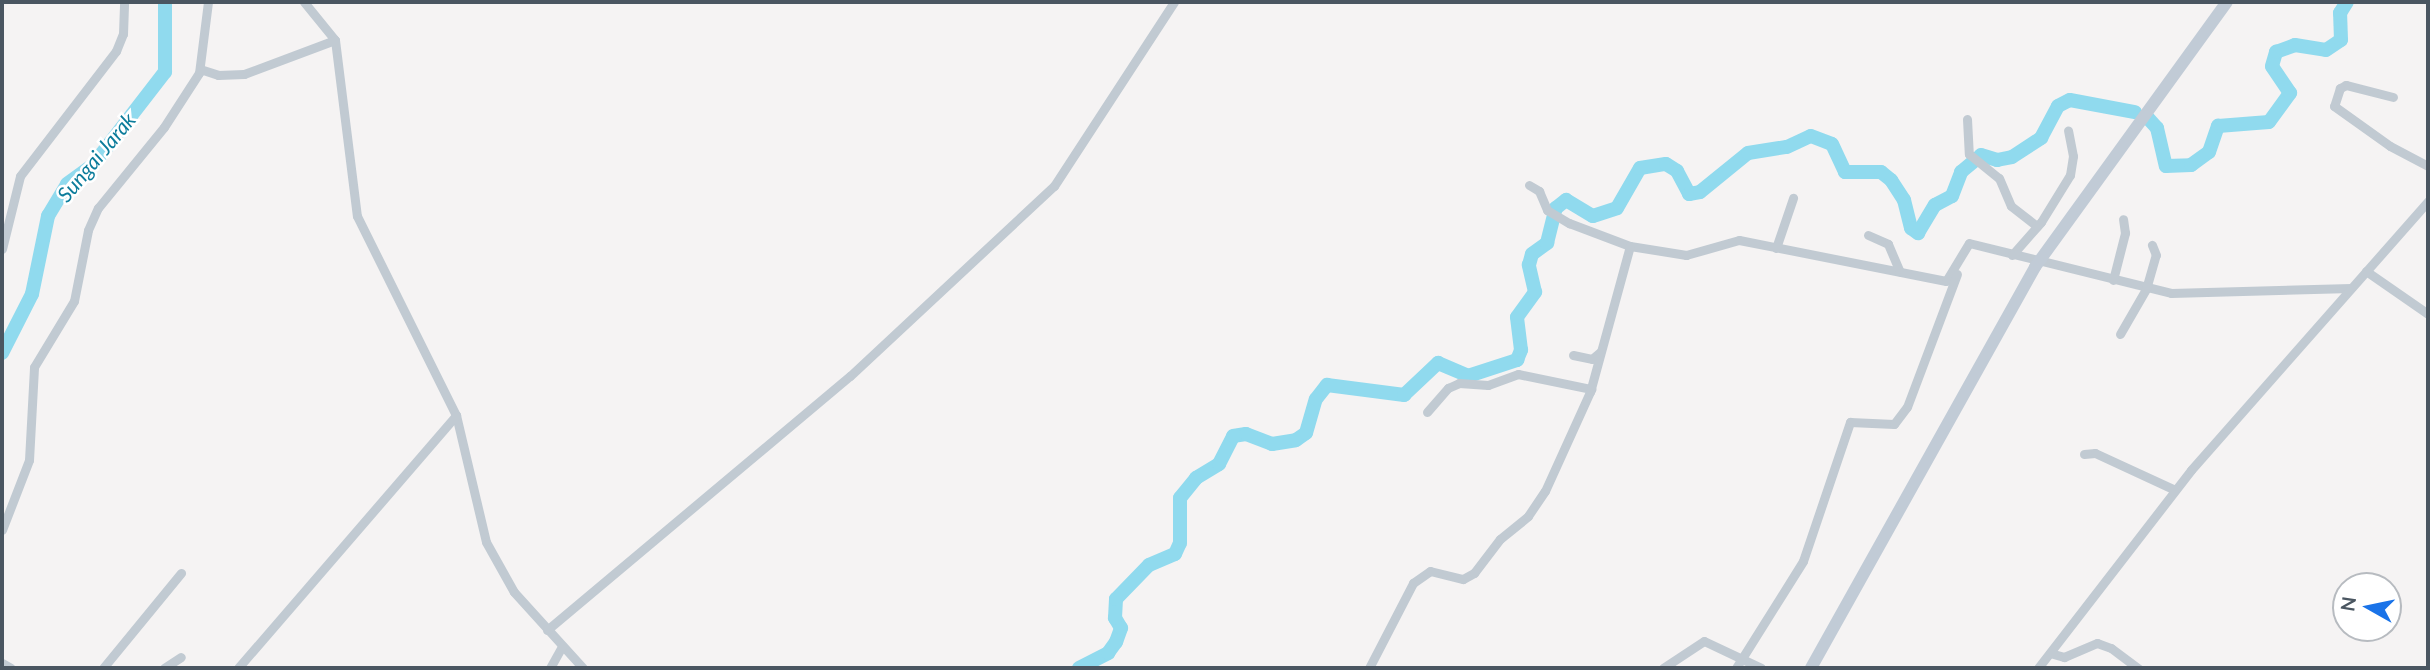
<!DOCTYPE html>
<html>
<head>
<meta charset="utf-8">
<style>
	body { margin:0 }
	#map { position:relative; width:2430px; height:670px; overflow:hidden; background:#f5f3f3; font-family:Lato,sans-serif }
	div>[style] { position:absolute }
	.river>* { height:14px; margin:-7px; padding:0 7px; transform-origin:7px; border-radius:7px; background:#90daee }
	.street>* { height:9px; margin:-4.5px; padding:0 4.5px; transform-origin:4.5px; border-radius:4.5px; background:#c1cad2 }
	.secondary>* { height:12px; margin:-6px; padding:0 6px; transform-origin:6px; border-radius:6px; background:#c1cbd6 }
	span { translate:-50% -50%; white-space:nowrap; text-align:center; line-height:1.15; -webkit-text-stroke:5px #fff; paint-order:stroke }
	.water-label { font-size:21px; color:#0c7c9b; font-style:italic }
	.frame { position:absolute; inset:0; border:4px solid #4a5661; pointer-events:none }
	.north { position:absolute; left:2332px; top:572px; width:70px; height:70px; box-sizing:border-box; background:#fff; border:2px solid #b7bbc0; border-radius:50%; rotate:279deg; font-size:19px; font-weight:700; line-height:28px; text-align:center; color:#4a5661 }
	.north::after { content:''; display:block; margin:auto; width:24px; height:32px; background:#1a73e8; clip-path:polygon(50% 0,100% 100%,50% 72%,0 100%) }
</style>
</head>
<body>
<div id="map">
	<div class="river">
		<div style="left:2147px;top:117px;width:15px;rotate:48deg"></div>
		<div style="left:2157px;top:128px;width:39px;rotate:77deg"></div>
		<div style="left:2166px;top:166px;width:25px;rotate:-2deg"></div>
		<div style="left:2191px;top:165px;width:22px;rotate:-36deg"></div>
		<div style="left:2209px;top:152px;width:28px;rotate:-71deg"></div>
		<div style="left:2218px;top:126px;width:51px;rotate:-4.5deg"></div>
		<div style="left:2269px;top:122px;width:36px;rotate:-54deg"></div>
		<div style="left:2290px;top:93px;width:32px;rotate:-124deg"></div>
		<div style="left:2272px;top:66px;width:15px;rotate:-74deg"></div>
		<div style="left:2276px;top:52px;width:20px;rotate:-20deg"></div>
		<div style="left:2295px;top:45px;width:31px;rotate:9deg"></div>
		<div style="left:2326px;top:50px;width:18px;rotate:-34deg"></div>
		<div style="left:2341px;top:40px;width:27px;rotate:-92deg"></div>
		<div style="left:2340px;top:13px;width:13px;rotate:-58deg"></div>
		<div style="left:2px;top:353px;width:66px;rotate:-63deg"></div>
		<div style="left:32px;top:294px;width:80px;rotate:-78.4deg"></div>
		<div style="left:48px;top:216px;width:37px;rotate:-59deg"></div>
		<div style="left:67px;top:184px;width:32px;rotate:-36deg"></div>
		<div style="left:93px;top:165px;width:118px;rotate:-52.3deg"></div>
		<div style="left:165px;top:72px;width:70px;rotate:-90deg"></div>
		<div style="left:1079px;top:668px;width:33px;rotate:-27deg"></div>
		<div style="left:1108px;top:653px;width:14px;rotate:-54deg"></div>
		<div style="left:1116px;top:642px;width:15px;rotate:-70deg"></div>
		<div style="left:1121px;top:628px;width:12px;rotate:-121deg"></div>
		<div style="left:1115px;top:618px;width:19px;rotate:-87deg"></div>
		<div style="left:1116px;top:599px;width:47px;rotate:-45.9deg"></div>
		<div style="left:1149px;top:565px;width:28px;rotate:-23deg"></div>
		<div style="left:1175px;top:554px;width:12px;rotate:-66deg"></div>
		<div style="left:1180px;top:543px;width:45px;rotate:-90deg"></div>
		<div style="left:1180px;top:498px;width:26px;rotate:-51deg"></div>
		<div style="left:1196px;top:478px;width:27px;rotate:-31deg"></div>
		<div style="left:1219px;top:464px;width:31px;rotate:-63deg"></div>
		<div style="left:1233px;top:436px;width:13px;rotate:-9deg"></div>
		<div style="left:1246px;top:434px;width:28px;rotate:21deg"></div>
		<div style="left:1272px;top:444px;width:24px;rotate:-9deg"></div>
		<div style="left:1296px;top:440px;width:12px;rotate:-35deg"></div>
		<div style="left:1306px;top:433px;width:35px;rotate:-74deg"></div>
		<div style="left:1316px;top:399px;width:18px;rotate:-52deg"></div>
		<div style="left:1327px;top:385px;width:78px;rotate:7.4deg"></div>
		<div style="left:1404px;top:395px;width:47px;rotate:-43.3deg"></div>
		<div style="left:1438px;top:363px;width:33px;rotate:23deg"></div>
		<div style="left:1468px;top:376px;width:52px;rotate:-18.1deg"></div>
		<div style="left:1517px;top:360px;width:11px;rotate:-68deg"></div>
		<div style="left:1521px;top:350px;width:33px;rotate:-97deg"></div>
		<div style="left:1517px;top:317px;width:31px;rotate:-54deg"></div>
		<div style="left:1535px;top:292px;width:28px;rotate:-103deg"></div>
		<div style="left:1529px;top:265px;width:11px;rotate:-75deg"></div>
		<div style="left:1532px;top:254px;width:19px;rotate:-36deg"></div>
		<div style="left:1547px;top:243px;width:36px;rotate:-76deg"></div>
		<div style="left:1556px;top:208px;width:13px;rotate:-39deg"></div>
		<div style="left:1566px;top:200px;width:31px;rotate:31deg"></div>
		<div style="left:1593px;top:216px;width:25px;rotate:-18deg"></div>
		<div style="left:1617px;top:208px;width:46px;rotate:-60.1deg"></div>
		<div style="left:1640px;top:168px;width:26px;rotate:-9deg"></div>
		<div style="left:1666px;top:164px;width:13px;rotate:32deg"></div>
		<div style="left:1677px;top:171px;width:26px;rotate:62deg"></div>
		<div style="left:1689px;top:194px;width:11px;rotate:-10deg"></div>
		<div style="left:1700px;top:192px;width:62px;rotate:-39.1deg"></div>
		<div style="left:1748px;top:153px;width:39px;rotate:-9deg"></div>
		<div style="left:1787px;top:147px;width:26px;rotate:-25deg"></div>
		<div style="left:1811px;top:136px;width:22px;rotate:21deg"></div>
		<div style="left:1832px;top:144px;width:31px;rotate:65deg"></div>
		<div style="left:1845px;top:172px;width:36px"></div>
		<div style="left:1881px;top:172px;width:13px;rotate:39deg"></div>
		<div style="left:1891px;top:180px;width:24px;rotate:57deg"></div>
		<div style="left:1904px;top:200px;width:29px;rotate:76deg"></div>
		<div style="left:1911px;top:228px;width:9px;rotate:36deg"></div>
		<div style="left:1918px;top:233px;width:33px;rotate:-59deg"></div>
		<div style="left:1935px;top:205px;width:19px;rotate:-28deg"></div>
		<div style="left:1952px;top:196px;width:26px;rotate:-69deg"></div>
		<div style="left:1961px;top:172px;width:26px;rotate:-40deg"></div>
		<div style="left:1981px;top:155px;width:17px;rotate:17deg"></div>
		<div style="left:1997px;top:160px;width:15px;rotate:-11deg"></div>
		<div style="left:2012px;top:157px;width:35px;rotate:-33deg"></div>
		<div style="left:2041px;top:138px;width:36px;rotate:-62deg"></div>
		<div style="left:2058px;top:106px;width:13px;rotate:-27deg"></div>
		<div style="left:2070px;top:100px;width:66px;rotate:10.5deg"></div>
	</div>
	<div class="street">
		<div style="left:304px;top:2px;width:49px;rotate:50.8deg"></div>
		<div style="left:335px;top:40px;width:177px;rotate:82.9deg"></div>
		<div style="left:357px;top:216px;width:222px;rotate:63.6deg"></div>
		<div style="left:456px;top:415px;width:130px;rotate:76.7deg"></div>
		<div style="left:486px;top:542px;width:57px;rotate:60.8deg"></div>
		<div style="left:514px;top:592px;width:103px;rotate:47.8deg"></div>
		<div style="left:200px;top:69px;width:19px;rotate:18deg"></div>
		<div style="left:218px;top:75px;width:26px;rotate:-2deg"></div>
		<div style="left:244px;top:74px;width:97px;rotate:-20.5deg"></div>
		<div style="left:2393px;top:97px;width:49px;rotate:-165.7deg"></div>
		<div style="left:2346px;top:85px;width:7px;rotate:153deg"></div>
		<div style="left:2340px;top:88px;width:19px;rotate:108deg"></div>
		<div style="left:2334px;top:106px;width:69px;rotate:35.5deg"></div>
		<div style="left:2390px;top:146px;width:43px;rotate:27.8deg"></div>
		<div style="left:1967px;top:119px;width:35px;rotate:87deg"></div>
		<div style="left:1969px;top:154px;width:38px;rotate:39deg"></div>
		<div style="left:1999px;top:178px;width:30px;rotate:67deg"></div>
		<div style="left:2011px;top:206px;width:33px;rotate:38deg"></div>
		<div style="left:1529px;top:185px;width:12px;rotate:31deg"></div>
		<div style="left:1539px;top:191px;width:21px;rotate:67deg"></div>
		<div style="left:1547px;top:210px;width:26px;rotate:31deg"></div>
		<div style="left:1569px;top:223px;width:65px;rotate:20.7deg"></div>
		<div style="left:1630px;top:246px;width:57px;rotate:9.1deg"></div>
		<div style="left:1686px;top:255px;width:55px;rotate:-15.8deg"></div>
		<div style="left:1739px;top:240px;width:211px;rotate:11.2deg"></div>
		<div style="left:1946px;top:281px;width:44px;rotate:-58.8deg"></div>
		<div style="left:1969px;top:243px;width:208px;rotate:13.9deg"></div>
		<div style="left:2171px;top:293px;width:180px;rotate:-1.6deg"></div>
		<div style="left:1868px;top:235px;width:22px;rotate:24deg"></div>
		<div style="left:1888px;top:244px;width:30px;rotate:67deg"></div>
		<div style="left:1776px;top:248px;width:53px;rotate:-71.2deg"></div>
		<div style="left:2px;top:249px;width:75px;rotate:-76.1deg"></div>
		<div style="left:20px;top:176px;width:158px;rotate:-52.5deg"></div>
		<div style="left:116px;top:51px;width:18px;rotate:-68deg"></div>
		<div style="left:123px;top:34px;width:32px;rotate:-88deg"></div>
		<div style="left:2012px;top:255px;width:44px;rotate:-48.7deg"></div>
		<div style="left:2041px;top:222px;width:55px;rotate:-58.3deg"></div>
		<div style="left:2070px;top:175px;width:19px;rotate:-81deg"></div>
		<div style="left:2073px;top:156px;width:26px;rotate:-101deg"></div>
		<div style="left:2366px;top:271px;width:75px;rotate:34.7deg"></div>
		<div style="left:2113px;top:280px;width:49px;rotate:-75.7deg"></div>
		<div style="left:2125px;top:233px;width:14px;rotate:-98deg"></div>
		<div style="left:2120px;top:334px;width:52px;rotate:-60deg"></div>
		<div style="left:2146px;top:289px;width:35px;rotate:-74deg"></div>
		<div style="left:2156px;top:255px;width:11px;rotate:-112deg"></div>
		<div style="left:1573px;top:355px;width:19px;rotate:12deg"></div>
		<div style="left:1592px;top:359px;width:11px;rotate:-41deg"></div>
		<div style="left:1427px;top:412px;width:32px;rotate:-49deg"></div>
		<div style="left:1448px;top:388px;width:12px;rotate:-24deg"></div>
		<div style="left:1459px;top:383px;width:29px;rotate:4deg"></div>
		<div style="left:1488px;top:385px;width:32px;rotate:-20deg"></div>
		<div style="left:1518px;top:374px;width:75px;rotate:11.6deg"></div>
		<div style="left:2084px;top:454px;width:11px;rotate:-5deg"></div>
		<div style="left:2095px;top:453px;width:88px;rotate:24.8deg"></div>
		<div style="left:2px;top:530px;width:75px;rotate:-68.9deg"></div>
		<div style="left:29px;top:460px;width:93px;rotate:-86.9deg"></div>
		<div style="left:34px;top:367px;width:77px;rotate:-58.8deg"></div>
		<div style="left:74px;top:301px;width:72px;rotate:-78.8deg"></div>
		<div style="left:88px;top:230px;width:24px;rotate:-66deg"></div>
		<div style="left:98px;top:208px;width:104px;rotate:-50.8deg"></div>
		<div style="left:164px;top:127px;width:64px;rotate:-57.1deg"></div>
		<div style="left:199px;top:73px;width:72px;rotate:-82.8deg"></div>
		<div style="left:547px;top:630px;width:395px;rotate:-40deg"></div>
		<div style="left:850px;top:376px;width:279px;rotate:-43deg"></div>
		<div style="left:1054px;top:186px;width:220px;rotate:-56.9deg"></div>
		<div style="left:2050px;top:653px;width:15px;rotate:16deg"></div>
		<div style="left:2064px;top:657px;width:36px;rotate:-23deg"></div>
		<div style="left:2097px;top:643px;width:15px;rotate:20deg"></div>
		<div style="left:2111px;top:648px;width:34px;rotate:37deg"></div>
		<div style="left:2px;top:663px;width:10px;rotate:29deg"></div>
		<div style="left:103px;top:668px;width:123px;rotate:-50.6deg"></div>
		<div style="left:164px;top:668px;width:20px;rotate:-33deg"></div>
		<div style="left:238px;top:668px;width:334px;rotate:-49.2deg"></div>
		<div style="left:550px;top:668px;width:23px;rotate:-61deg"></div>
		<div style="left:1369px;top:668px;width:96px;rotate:-62.6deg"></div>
		<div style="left:1413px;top:583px;width:21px;rotate:-35deg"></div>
		<div style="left:1430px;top:571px;width:34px;rotate:14deg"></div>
		<div style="left:1463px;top:579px;width:13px;rotate:-29deg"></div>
		<div style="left:1474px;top:573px;width:43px;rotate:-52.6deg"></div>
		<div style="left:1500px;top:539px;width:36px;rotate:-39deg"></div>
		<div style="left:1528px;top:516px;width:30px;rotate:-56deg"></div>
		<div style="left:1545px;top:491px;width:109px;rotate:-65.6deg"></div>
		<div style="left:1590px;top:392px;width:151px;rotate:-74.7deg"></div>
		<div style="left:1663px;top:668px;width:49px;rotate:-33.4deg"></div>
		<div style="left:1704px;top:641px;width:63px;rotate:25.3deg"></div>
		<div style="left:1736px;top:668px;width:126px;rotate:-57.9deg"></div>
		<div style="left:1803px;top:561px;width:147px;rotate:-71.3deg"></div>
		<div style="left:1850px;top:422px;width:44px;rotate:2.6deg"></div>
		<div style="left:1894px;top:424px;width:21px;rotate:-53deg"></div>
		<div style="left:1907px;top:407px;width:142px;rotate:-69.4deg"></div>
		<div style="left:2038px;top:668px;width:250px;rotate:-52.3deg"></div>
		<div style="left:2191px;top:470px;width:359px;rotate:-48.6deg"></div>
	</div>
	<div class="secondary">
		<div style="left:1811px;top:668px;width:459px;rotate:-60.8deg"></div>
		<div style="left:2035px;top:267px;width:327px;rotate:-54.1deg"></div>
	</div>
	<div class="water-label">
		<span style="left:96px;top:157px;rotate:-50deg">Sungai Jarak</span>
	</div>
	<div class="frame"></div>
	<div class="north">N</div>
</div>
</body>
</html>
